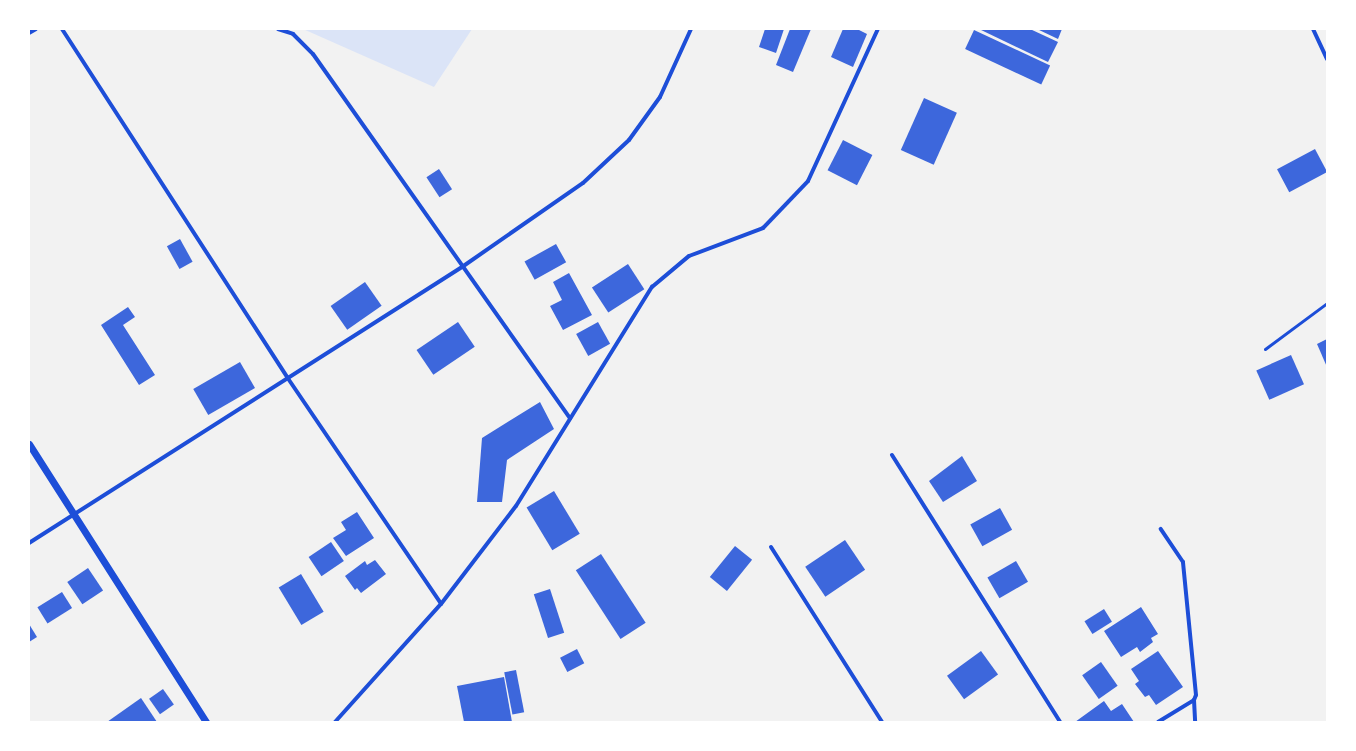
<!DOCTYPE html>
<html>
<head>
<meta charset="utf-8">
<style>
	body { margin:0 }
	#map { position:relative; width:1356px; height:751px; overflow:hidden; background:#f2f2f2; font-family:Commissioner,sans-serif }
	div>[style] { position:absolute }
	.green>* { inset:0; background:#dbe4f7 }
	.building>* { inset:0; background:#3d67dc; transform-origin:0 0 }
	.service>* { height:3px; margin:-1.5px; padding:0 1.5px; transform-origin:1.5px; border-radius:1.5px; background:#1d4ed8 }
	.minor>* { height:4px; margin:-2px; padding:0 2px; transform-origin:2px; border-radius:2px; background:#1d4ed8 }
	.tertiary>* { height:7px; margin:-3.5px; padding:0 3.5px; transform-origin:3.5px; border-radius:3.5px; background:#1d4ed8 }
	span { translate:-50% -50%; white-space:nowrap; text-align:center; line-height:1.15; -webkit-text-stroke:3px #fff; paint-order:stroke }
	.frame { position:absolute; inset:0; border:30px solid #fff; pointer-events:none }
</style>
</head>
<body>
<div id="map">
	<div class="green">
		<div style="clip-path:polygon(303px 29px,472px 29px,434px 87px)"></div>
	</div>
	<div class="building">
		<div style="clip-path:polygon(765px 29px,784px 29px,776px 53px,759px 47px)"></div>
		<div style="clip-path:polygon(790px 29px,811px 29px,793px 72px,776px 65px)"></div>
		<div style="clip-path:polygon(843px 29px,857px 29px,867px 34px,853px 67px,831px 57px)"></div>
		<div style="clip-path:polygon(979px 29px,1030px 29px,1058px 42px,1048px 62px)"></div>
		<div style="clip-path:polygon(1037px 29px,1062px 29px,1058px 39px)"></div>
		<div style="left:974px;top:30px;width:84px;height:21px;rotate:25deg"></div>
		<div style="left:924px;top:98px;width:36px;height:57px;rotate:24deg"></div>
		<div style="left:843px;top:140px;width:33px;height:34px;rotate:27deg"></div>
		<div style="left:1315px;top:149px;width:26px;height:43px;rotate:62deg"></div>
		<div style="left:439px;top:169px;width:24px;height:15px;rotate:57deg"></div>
		<div style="left:180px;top:239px;width:26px;height:15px;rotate:61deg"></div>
		<div style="left:556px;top:244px;width:21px;height:36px;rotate:61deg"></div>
		<div style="left:628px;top:264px;width:30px;height:43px;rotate:57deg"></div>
		<div style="clip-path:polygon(569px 273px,592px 315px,563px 330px,550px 306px,562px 300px,553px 282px)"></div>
		<div style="left:365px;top:282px;width:29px;height:42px;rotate:55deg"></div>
		<div style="clip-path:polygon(128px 307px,135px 317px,123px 325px,155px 375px,139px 385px,101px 325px)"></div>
		<div style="left:458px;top:322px;width:30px;height:50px;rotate:56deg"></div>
		<div style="left:598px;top:322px;width:25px;height:25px;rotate:61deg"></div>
		<div style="clip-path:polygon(1327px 339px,1327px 367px,1317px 344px)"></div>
		<div style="left:1291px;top:355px;width:32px;height:38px;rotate:66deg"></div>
		<div style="left:240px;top:362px;width:30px;height:54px;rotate:60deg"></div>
		<div style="clip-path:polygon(540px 402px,554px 429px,507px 460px,502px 502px,477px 502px,482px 438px)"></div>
		<div style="clip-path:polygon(962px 456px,977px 481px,943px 502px,929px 481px)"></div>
		<div style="left:554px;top:491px;width:50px;height:32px;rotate:59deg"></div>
		<div style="left:1000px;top:508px;width:25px;height:34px;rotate:61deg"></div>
		<div style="clip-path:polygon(357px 512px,374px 538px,346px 556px,333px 538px,346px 530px,341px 522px)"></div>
		<div style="left:845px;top:540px;width:36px;height:48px;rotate:56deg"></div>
		<div style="left:331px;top:542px;width:23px;height:27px;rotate:56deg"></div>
		<div style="left:735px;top:546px;width:22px;height:40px;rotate:39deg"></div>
		<div style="left:601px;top:554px;width:82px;height:30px;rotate:57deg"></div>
		<div style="clip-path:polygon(375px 560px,386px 574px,361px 593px,357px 588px,355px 590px,345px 576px,365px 561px,367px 565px)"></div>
		<div style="left:1016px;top:561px;width:24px;height:33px;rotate:60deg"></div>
		<div style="left:88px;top:568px;width:27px;height:25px;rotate:56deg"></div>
		<div style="left:301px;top:574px;width:44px;height:26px;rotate:59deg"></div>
		<div style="left:550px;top:589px;width:46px;height:17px;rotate:72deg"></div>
		<div style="left:62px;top:592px;width:19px;height:29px;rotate:58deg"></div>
		<div style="clip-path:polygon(1141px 607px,1158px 634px,1151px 638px,1153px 642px,1140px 652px,1137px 647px,1121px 657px,1104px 631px)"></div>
		<div style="left:1104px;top:609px;width:15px;height:23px;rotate:58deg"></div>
		<div style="clip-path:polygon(29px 624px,37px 637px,29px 642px)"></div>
		<div style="left:577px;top:649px;width:16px;height:19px;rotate:63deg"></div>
		<div style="left:981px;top:651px;width:29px;height:42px;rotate:54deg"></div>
		<div style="clip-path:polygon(1158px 651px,1183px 687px,1156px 705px,1149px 695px,1145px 697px,1135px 684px,1139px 681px,1131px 669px)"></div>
		<div style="left:1101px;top:662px;width:29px;height:23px;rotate:55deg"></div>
		<div style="left:516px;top:670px;width:43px;height:12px;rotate:79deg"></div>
		<div style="clip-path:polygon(504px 677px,512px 722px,464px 722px,457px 686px)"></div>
		<div style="left:163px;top:689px;width:19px;height:17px;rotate:55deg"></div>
		<div style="clip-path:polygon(141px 698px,157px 722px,107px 722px)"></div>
		<div style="clip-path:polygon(1104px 701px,1111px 711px,1122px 704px,1134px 722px,1075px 722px)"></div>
	</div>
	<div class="service">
		<div style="left:1265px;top:349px;width:77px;rotate:-36.6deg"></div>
	</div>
	<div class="minor">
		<div style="left:62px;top:29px;width:414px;rotate:57.1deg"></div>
		<div style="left:287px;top:377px;width:274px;rotate:55.8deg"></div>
		<div style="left:278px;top:29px;width:16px;rotate:18deg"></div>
		<div style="left:293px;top:34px;width:28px;rotate:45deg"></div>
		<div style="left:313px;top:54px;width:446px;rotate:54.8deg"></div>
		<div style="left:1313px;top:29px;width:33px;rotate:65deg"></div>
		<div style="left:29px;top:33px;width:8px;rotate:-30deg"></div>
		<div style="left:892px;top:455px;width:315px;rotate:57.8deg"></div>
		<div style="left:29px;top:543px;width:513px;rotate:-32.51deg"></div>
		<div style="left:462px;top:267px;width:147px;rotate:-34.8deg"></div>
		<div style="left:583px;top:183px;width:63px;rotate:-43.1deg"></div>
		<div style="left:629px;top:140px;width:53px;rotate:-54.2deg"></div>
		<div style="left:660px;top:97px;width:75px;rotate:-65.5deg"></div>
		<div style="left:771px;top:547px;width:207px;rotate:57.6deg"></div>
		<div style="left:1194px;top:700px;width:22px;rotate:87deg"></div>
		<div style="left:335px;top:722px;width:159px;rotate:-48.1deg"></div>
		<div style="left:441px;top:604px;width:123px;rotate:-52.6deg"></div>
		<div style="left:516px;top:506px;width:258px;rotate:-58.2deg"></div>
		<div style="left:652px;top:287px;width:48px;rotate:-40deg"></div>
		<div style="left:689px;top:256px;width:79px;rotate:-20.7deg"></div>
		<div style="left:763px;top:228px;width:65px;rotate:-46.2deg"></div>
		<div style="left:808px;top:181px;width:167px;rotate:-65.3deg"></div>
		<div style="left:1158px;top:722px;width:42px;rotate:-31.4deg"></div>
		<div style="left:1194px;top:700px;width:5px;rotate:-68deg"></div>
		<div style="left:1196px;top:695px;width:134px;rotate:-95.6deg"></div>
		<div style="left:1183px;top:562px;width:40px;rotate:-124deg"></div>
	</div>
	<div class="tertiary">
		<div style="left:29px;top:444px;width:330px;rotate:57.5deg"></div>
	</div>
	<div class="frame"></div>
</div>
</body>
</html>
